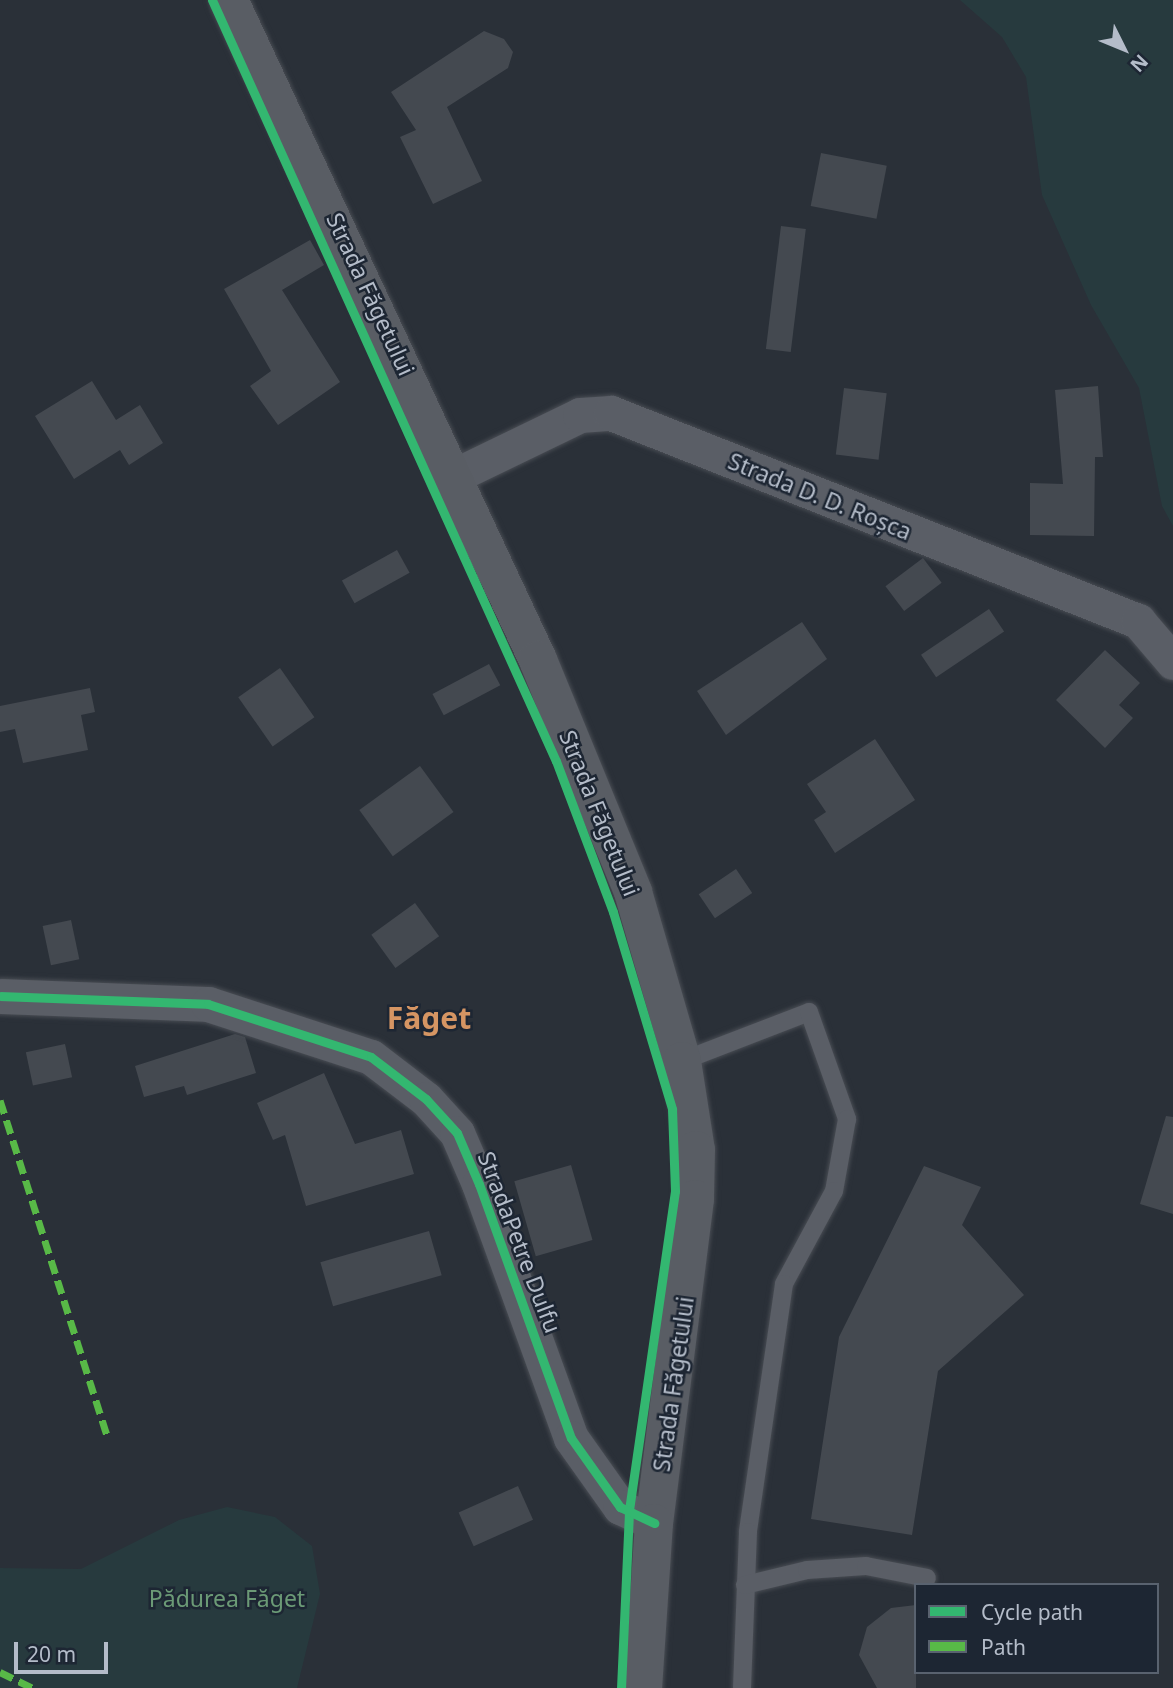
<!DOCTYPE html>
<html>
<head>
<meta charset="utf-8">
<style>
	body { margin:0 }
	#map { position:relative; width:1173px; height:1688px; overflow:hidden; background:#2a3038; font-family:"Noto Sans",sans-serif }
	div>[style] { position:absolute }
	.green>* { inset:0; background:#273a3e }
	.building>* { inset:0; background:#444950; transform-origin:0 0 }
	.roads { filter:drop-shadow(0 0 2px #484c53) drop-shadow(0 0 2px #484c53) }
	.service>* { height:18px; margin:-9px; padding:0 9px; transform-origin:9px; border-radius:9px; background:#5a5e66 }
	.minor>* { height:35px; margin:-17.5px; padding:0 17.5px; transform-origin:17.5px; border-radius:17.5px; background:#5a5e66 }
	.secondary>* { height:38px; margin:-19px; padding:0 19px; transform-origin:19px; border-radius:19px; background:#595d64 }
	.quiet>* { height:7px; margin-top:-3.5px; transform-origin:0; background:repeating-linear-gradient(90deg,#58b947 0 14px,transparent 0 21px) }
	.cycleway>* { height:9px; margin:-4.5px; padding:0 4.5px; transform-origin:4.5px; border-radius:4.5px; background:#33b770 }
	span { translate:-50% -50%; white-space:nowrap; text-align:center; line-height:1.15; -webkit-text-stroke:5px #1d2633; paint-order:stroke }
	.street-label { font-size:23px; color:#b4bcc9 }
	.park-label { font-size:23px; color:#6b9a76 }
	.district-label { font-size:30px; color:#d59563; font-weight:700 }
	.legend { position:absolute; left:914px; top:1583px; width:245px; height:91px; box-sizing:border-box; background:#1d2633; border:2px solid #59626f; margin:0; padding:9px 12px; list-style:none; font-size:21px; color:#b4bcc9 }
	.legend li { display:flex; align-items:center; gap:14px; height:35px }
	.legend b { width:35px; border:2px solid #59626f }
	.north { position:absolute; left:1089px; top:14px; width:70px; height:70px; -webkit-text-stroke:5px #1d2633; paint-order:stroke; rotate:133deg; font-size:19px; font-weight:700; line-height:28px; text-align:center; color:#b4bcc9 }
	.north::after { content:''; display:block; margin:auto; width:24px; height:32px; background:#b4bcc9; clip-path:polygon(50% 0,100% 100%,50% 72%,0 100%) }
	.scale { position:absolute; left:14px; top:1642px; width:94px; height:32px; box-sizing:border-box; border:4px solid #b4bcc9; border-top:0; padding-left:9px; font-size:21px; line-height:24px; white-space:nowrap; color:#b4bcc9; -webkit-text-stroke:5px #1d2633; paint-order:stroke }
</style>
</head>
<body>
<div id="map">
	<div class="green">
		<div style="clip-path:polygon(960px 0,1173px 0,1173px 526px,1162px 506px,1139px 388px,1091px 305px,1042px 195px,1026px 77px,1002px 37px)"></div>
		<div style="clip-path:polygon(227px 1507px,275px 1517px,312px 1546px,320px 1594px,297px 1688px,0 1688px,0 1568px,81px 1569px,179px 1520px)"></div>
	</div>
	<div class="building">
		<div style="clip-path:polygon(484px 31px,504px 39px,513px 52px,508px 68px,447px 107px,482px 181px,433px 204px,400px 137px,416px 130px,391px 92px)"></div>
		<div style="left:821px;top:153px;width:67px;height:54px;rotate:11deg"></div>
		<div style="left:781px;top:226px;width:25px;height:124px;rotate:7deg"></div>
		<div style="clip-path:polygon(310px 240px,324px 265px,282px 290px,340px 382px,278px 425px,250px 386px,271px 371px,224px 289px)"></div>
		<div style="clip-path:polygon(92px 381px,116px 420px,140px 405px,163px 443px,129px 465px,120px 450px,74px 479px,35px 416px)"></div>
		<div style="clip-path:polygon(1098px 386px,1103px 457px,1095px 457px,1094px 536px,1030px 535px,1030px 483px,1063px 484px,1055px 390px)"></div>
		<div style="left:844px;top:388px;width:43px;height:67px;rotate:7deg"></div>
		<div style="left:397px;top:550px;width:26px;height:63px;rotate:61deg"></div>
		<div style="left:923px;top:558px;width:31px;height:47px;rotate:53deg"></div>
		<div style="left:989px;top:609px;width:27px;height:82px;rotate:56deg"></div>
		<div style="clip-path:polygon(802px 622px,827px 659px,726px 735px,697px 691px)"></div>
		<div style="clip-path:polygon(1105px 650px,1140px 683px,1119px 705px,1133px 718px,1105px 748px,1056px 700px)"></div>
		<div style="left:489px;top:664px;width:24px;height:64px;rotate:62deg"></div>
		<div style="left:280px;top:668px;width:60px;height:51px;rotate:55deg"></div>
		<div style="clip-path:polygon(90px 688px,95px 712px,81px 715px,88px 750px,23px 763px,15px 729px,0 732px,0 706px)"></div>
		<div style="clip-path:polygon(875px 739px,915px 800px,835px 853px,814px 820px,826px 812px,807px 784px)"></div>
		<div style="left:420px;top:766px;width:57px;height:75px;rotate:54deg"></div>
		<div style="left:736px;top:869px;width:29px;height:45px;rotate:56deg"></div>
		<div style="left:415px;top:903px;width:41px;height:54px;rotate:54deg"></div>
		<div style="left:71px;top:920px;width:40px;height:29px;rotate:78deg"></div>
		<div style="clip-path:polygon(235px 1034px,245px 1037px,256px 1073px,187px 1095px,184px 1086px,144px 1097px,135px 1066px)"></div>
		<div style="left:65px;top:1044px;width:34px;height:40px;rotate:78deg"></div>
		<div style="clip-path:polygon(324px 1073px,355px 1144px,401px 1130px,414px 1174px,306px 1206px,285px 1135px,273px 1140px,257px 1103px)"></div>
		<div style="clip-path:polygon(1166px 1116px,1173px 1117px,1173px 1214px,1140px 1204px)"></div>
		<div style="left:571px;top:1165px;width:78px;height:59px;rotate:74deg"></div>
		<div style="clip-path:polygon(924px 1166px,981px 1187px,962px 1225px,1024px 1295px,938px 1371px,912px 1535px,811px 1519px,839px 1337px)"></div>
		<div style="left:429px;top:1231px;width:46px;height:113px;rotate:74deg"></div>
		<div style="left:518px;top:1486px;width:37px;height:65px;rotate:66deg"></div>
		<div style="clip-path:polygon(916px 1605px,916px 1688px,877px 1688px,859px 1655px,867px 1627px,891px 1608px)"></div>
	</div>
	<div class="roads">
		<div class="service">
			<div style="left:682px;top:1061px;width:136px;rotate:-21.1deg"></div>
			<div style="left:809px;top:1012px;width:114px;rotate:70.4deg"></div>
			<div style="left:847px;top:1119px;width:73px;rotate:100.2deg"></div>
			<div style="left:834px;top:1191px;width:106px;rotate:118.3deg"></div>
			<div style="left:784px;top:1284px;width:251px;rotate:98.3deg"></div>
			<div style="left:748px;top:1532px;width:156px;rotate:92.2deg"></div>
			<div style="left:745px;top:1585px;width:64px;rotate:-13.6deg"></div>
			<div style="left:807px;top:1570px;width:59px;rotate:-3.9deg"></div>
			<div style="left:866px;top:1566px;width:62px;rotate:11.1deg"></div>
		</div>
		<div class="minor">
			<div style="left:454px;top:476px;width:140px;rotate:-25.8deg"></div>
			<div style="left:580px;top:415px;width:31px;rotate:-4deg"></div>
			<div style="left:611px;top:413px;width:567px;rotate:21.54deg"></div>
			<div style="left:1138px;top:621px;width:54px;rotate:49.5deg"></div>
			<div style="left:1px;top:996px;width:207px;rotate:2.2deg"></div>
			<div style="left:208px;top:1004px;width:171px;rotate:18deg"></div>
			<div style="left:371px;top:1057px;width:69px;rotate:37.4deg"></div>
			<div style="left:426px;top:1099px;width:46px;rotate:47.6deg"></div>
			<div style="left:457px;top:1133px;width:56px;rotate:66.7deg"></div>
			<div style="left:479px;top:1184px;width:270px;rotate:70.1deg"></div>
			<div style="left:571px;top:1438px;width:85px;rotate:54.6deg"></div>
			<div style="left:620px;top:1507px;width:38px;rotate:25deg"></div>
		</div>
		<div class="secondary">
			<div style="left:229px;top:0;width:729px;rotate:64.91deg"></div>
			<div style="left:538px;top:660px;width:251px;rotate:67.7deg"></div>
			<div style="left:633px;top:892px;width:176px;rotate:73.8deg"></div>
			<div style="left:682px;top:1061px;width:90px;rotate:81.1deg"></div>
			<div style="left:696px;top:1150px;width:49px;rotate:91.2deg"></div>
			<div style="left:695px;top:1199px;width:327px;rotate:97.2deg"></div>
			<div style="left:654px;top:1523px;width:165px;rotate:93.8deg"></div>
		</div>
	</div>
	<div class="quiet">
		<div style="left:0;top:1100px;width:356px;rotate:72.3deg"></div>
		<div style="left:0;top:1672px;width:37px;rotate:26deg"></div>
	</div>
	<div class="cycleway">
		<div style="left:212px;top:0;width:835px;rotate:65.68deg"></div>
		<div style="left:556px;top:761px;width:161px;rotate:69.3deg"></div>
		<div style="left:613px;top:912px;width:206px;rotate:73.3deg"></div>
		<div style="left:672px;top:1109px;width:82px;rotate:87.9deg"></div>
		<div style="left:675px;top:1191px;width:324px;rotate:98.2deg"></div>
		<div style="left:629px;top:1512px;width:176px;rotate:92.6deg"></div>
		<div style="left:1px;top:996px;width:207px;rotate:2.2deg"></div>
		<div style="left:208px;top:1004px;width:171px;rotate:18deg"></div>
		<div style="left:371px;top:1057px;width:69px;rotate:37.4deg"></div>
		<div style="left:426px;top:1099px;width:46px;rotate:47.6deg"></div>
		<div style="left:457px;top:1133px;width:56px;rotate:66.7deg"></div>
		<div style="left:479px;top:1184px;width:270px;rotate:70.1deg"></div>
		<div style="left:571px;top:1438px;width:85px;rotate:54.6deg"></div>
		<div style="left:620px;top:1507px;width:38px;rotate:25deg"></div>
	</div>
	<div class="street-label">
		<span style="left:371px;top:294px;rotate:65deg">Strada Făgetului</span>
		<span style="left:820px;top:496px;rotate:22deg">Strada D. D. Roșca</span>
		<span style="left:600px;top:813px;rotate:68deg">Strada Făgetului</span>
		<span style="left:520px;top:1242px;rotate:69deg">StradaPetre Dulfu</span>
		<span style="left:673px;top:1384px;rotate:-82deg">Strada Făgetului</span>
	</div>
	<div class="park-label">
		<span style="left:227px;top:1598px">Pădurea Făget</span>
	</div>
	<div class="district-label">
		<span style="left:429px;top:1018px">Făget</span>
	</div>
	<ul class="legend">
	<li><b style="height:9px;background:#33b770"></b>Cycle path</li>
	<li><b style="height:9px;background:#58b947"></b>Path</li>
	</ul>
	<div class="north">N</div>
	<div class="scale">20 m</div>
</div>
</body>
</html>
